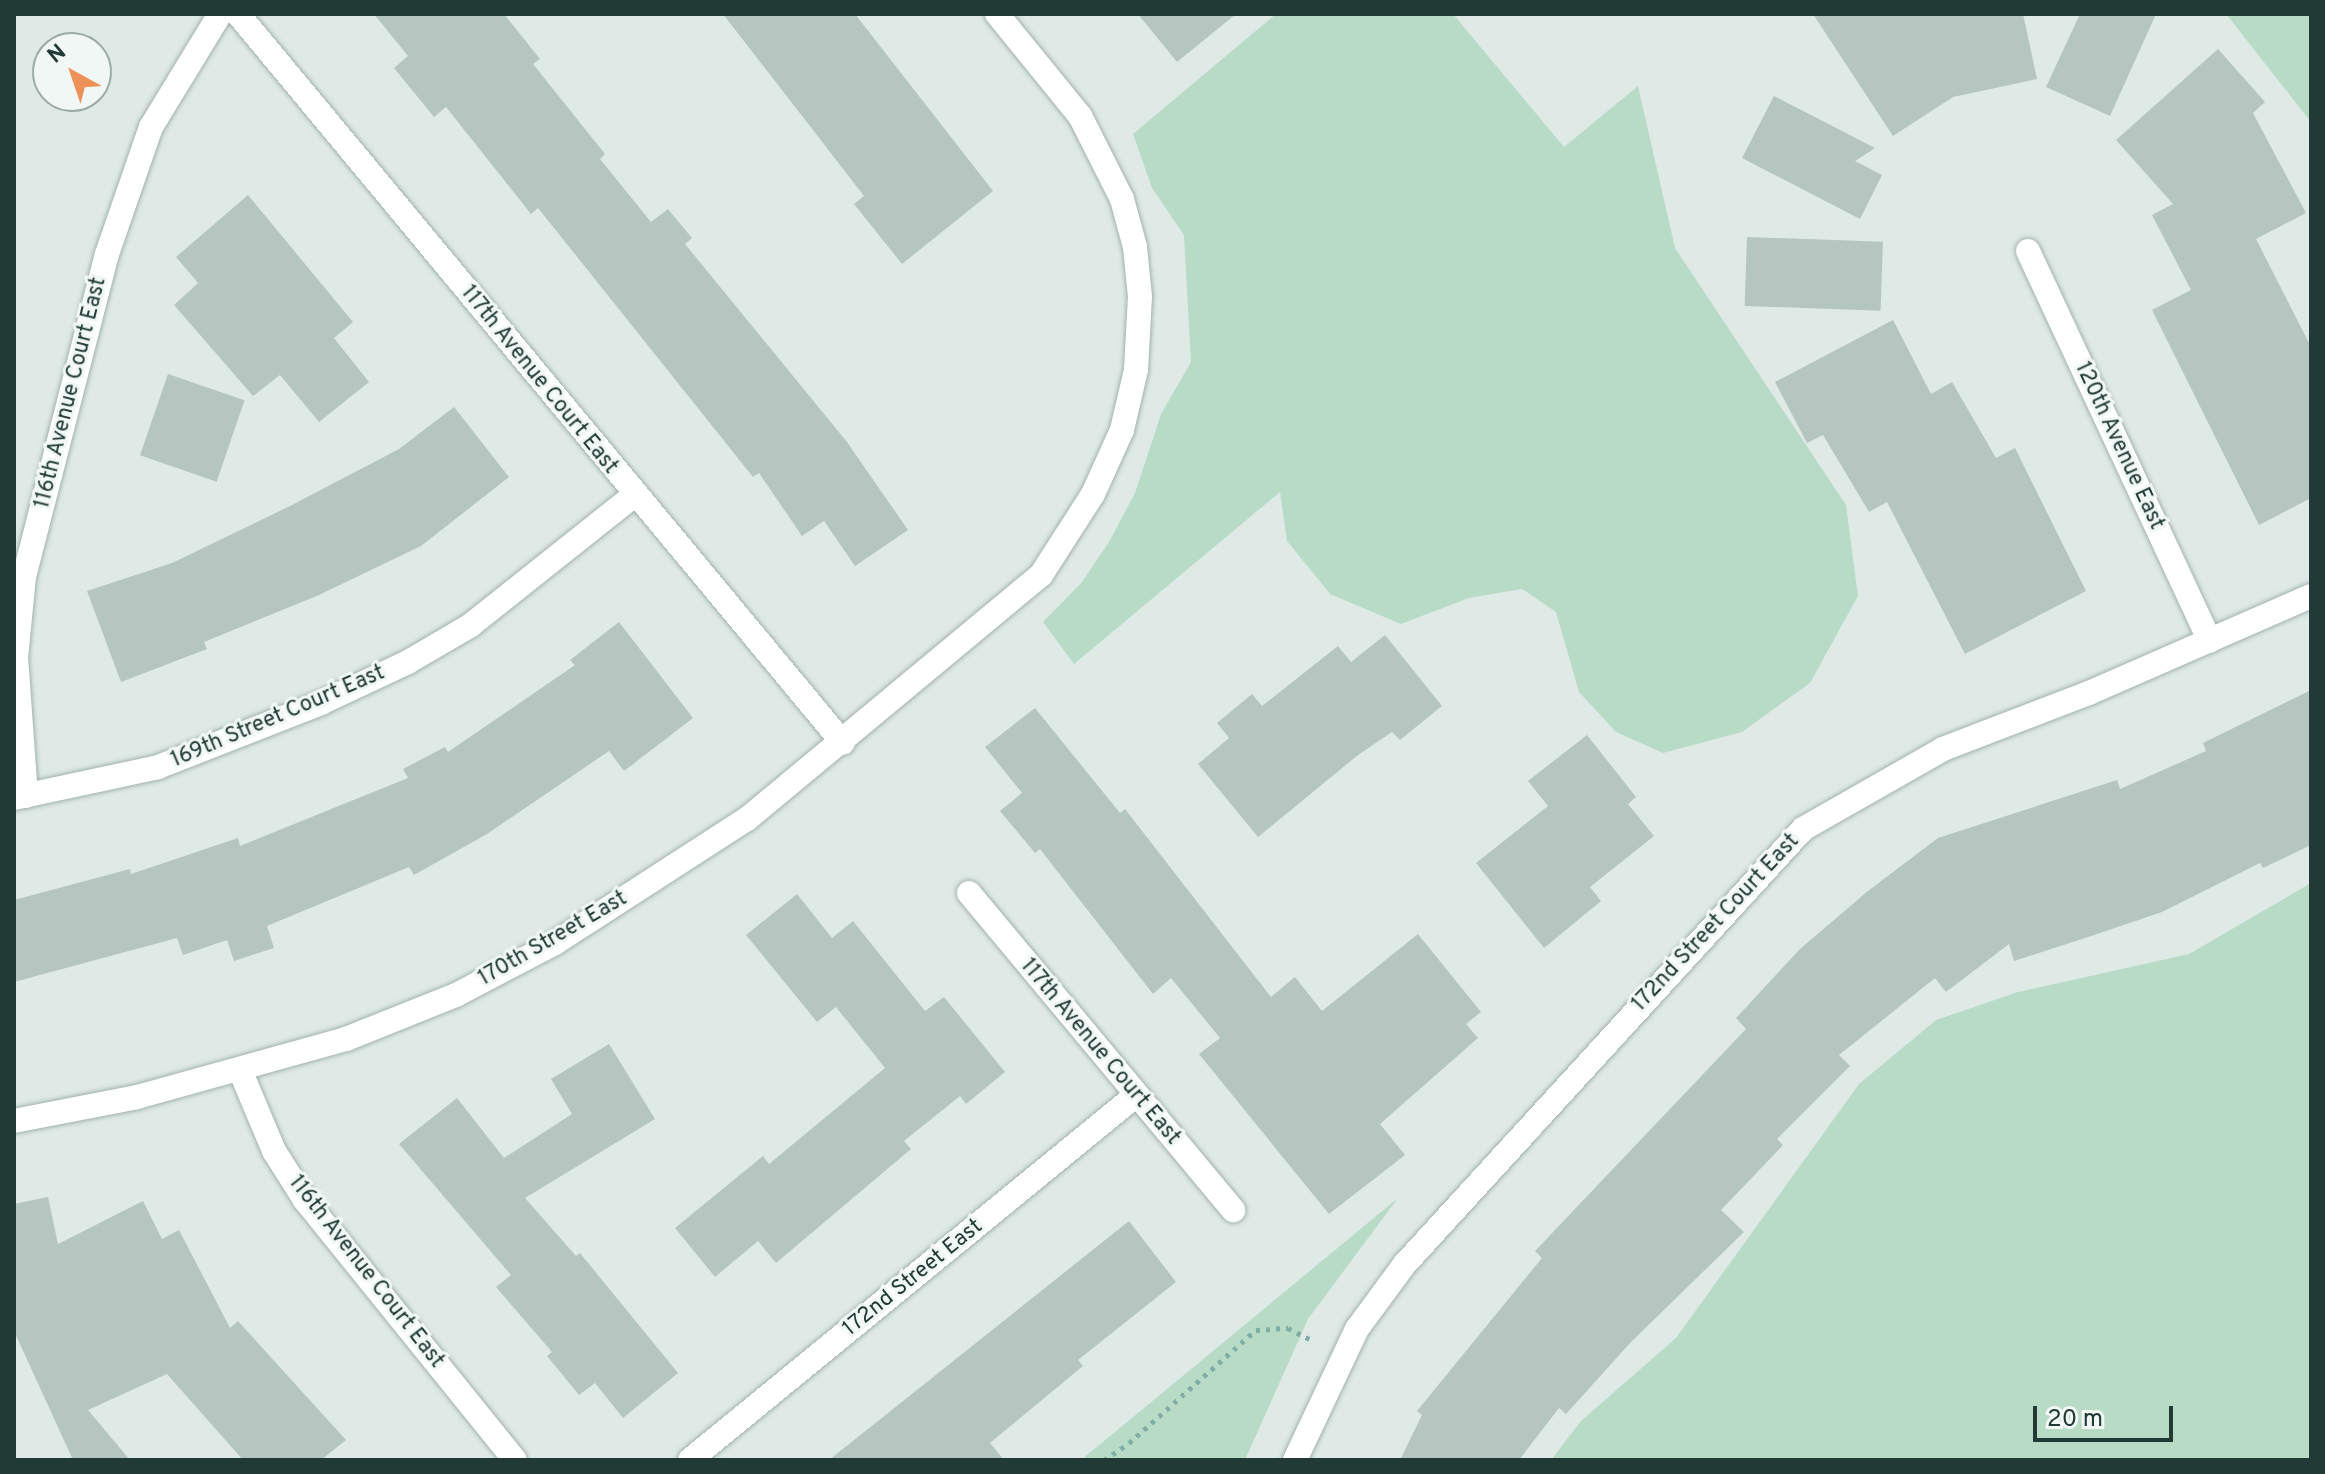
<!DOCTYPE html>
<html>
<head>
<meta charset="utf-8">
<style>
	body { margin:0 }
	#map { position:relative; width:2325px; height:1474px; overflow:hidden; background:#dfeae7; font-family:Overpass,sans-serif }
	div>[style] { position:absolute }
	.green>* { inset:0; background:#b8dbc6 }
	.building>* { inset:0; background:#b5c5c0; transform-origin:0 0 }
	.path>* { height:5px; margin-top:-2.5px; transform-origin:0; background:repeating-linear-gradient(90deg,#80ada5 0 4px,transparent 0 10px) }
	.roads { filter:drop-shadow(0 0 2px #a2b2ae) drop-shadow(0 0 2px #a2b2ae) }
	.minor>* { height:24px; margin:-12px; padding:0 12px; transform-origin:12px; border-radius:12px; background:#fff }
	span { translate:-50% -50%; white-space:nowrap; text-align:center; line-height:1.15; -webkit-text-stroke:6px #f0f7f4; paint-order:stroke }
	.street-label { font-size:22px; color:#213a36 }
	.frame { position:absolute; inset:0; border:16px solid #213a36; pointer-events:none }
	.north { position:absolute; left:32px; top:32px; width:80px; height:80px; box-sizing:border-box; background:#f0f7f4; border:2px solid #9daba8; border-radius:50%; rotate:320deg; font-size:22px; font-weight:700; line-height:32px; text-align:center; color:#213a36 }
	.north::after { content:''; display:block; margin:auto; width:28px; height:36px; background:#ee9159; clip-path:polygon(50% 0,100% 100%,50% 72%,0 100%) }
	.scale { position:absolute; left:2033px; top:1406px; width:140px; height:36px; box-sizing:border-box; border:4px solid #213a36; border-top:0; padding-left:10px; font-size:24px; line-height:28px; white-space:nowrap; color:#213a36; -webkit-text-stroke:6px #f0f7f4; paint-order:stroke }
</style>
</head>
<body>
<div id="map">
	<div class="green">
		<div style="clip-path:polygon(1276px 14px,1453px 14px,1564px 147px,1638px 86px,1675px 248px,1846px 505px,1858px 596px,1810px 683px,1742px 732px,1663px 753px,1616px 732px,1579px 692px,1556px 612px,1522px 589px,1469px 598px,1401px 624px,1330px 594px,1287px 541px,1280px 492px,1074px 664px,1043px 622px,1082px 582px,1109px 542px,1135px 493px,1161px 414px,1191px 362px,1184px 235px,1152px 188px,1133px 134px)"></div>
		<div style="clip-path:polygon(2226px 14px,2311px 14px,2311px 122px)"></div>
		<div style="clip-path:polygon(2311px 883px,2311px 1460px,1551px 1460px,1581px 1421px,1676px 1338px,1859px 1084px,1936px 1020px,2018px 992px,2189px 954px)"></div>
		<div style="clip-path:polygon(1398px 1198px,1308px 1319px,1245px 1460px,1081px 1460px)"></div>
	</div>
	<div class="building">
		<div style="clip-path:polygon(374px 14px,504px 14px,540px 59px,533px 64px,605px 154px,600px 159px,651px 222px,668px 209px,692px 238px,685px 244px,847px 442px,908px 530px,855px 566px,824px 521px,802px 536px,759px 473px,753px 477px,538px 208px,531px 214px,446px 107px,434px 117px,394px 68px,408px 56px)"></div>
		<div style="clip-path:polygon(723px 14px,855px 14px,993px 191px,902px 264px,854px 204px,864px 196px)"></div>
		<div style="clip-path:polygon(1138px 14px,1236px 14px,1177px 62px)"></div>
		<div style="clip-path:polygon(1813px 14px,2023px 14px,2037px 79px,1953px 97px,1893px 136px)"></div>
		<div style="clip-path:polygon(2080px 14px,2156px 14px,2110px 116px,2046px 87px)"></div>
		<div style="clip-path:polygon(2218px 49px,2265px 102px,2253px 113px,2306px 213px,2256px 239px,2311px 347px,2311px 498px,2259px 525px,2152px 310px,2191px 290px,2152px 215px,2173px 204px,2116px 140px)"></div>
		<div style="clip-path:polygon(1774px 96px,1875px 148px,1855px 161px,1882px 175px,1860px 219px,1742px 158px)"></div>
		<div style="clip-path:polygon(248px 195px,353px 322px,334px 338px,369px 382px,319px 422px,280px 375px,253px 396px,174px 305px,198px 283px,176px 257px)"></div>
		<div style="left:1747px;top:237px;width:136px;height:69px;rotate:2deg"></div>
		<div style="clip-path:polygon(1893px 320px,1931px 394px,1952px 382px,1996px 458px,2015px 448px,2086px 591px,1965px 654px,1887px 502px,1869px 512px,1823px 435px,1807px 443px,1775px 382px)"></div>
		<div style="left:168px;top:374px;width:81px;height:86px;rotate:19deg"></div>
		<div style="clip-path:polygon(454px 407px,509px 477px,421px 546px,319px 595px,204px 642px,207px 649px,121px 682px,87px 591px,172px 563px,290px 506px,399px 449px)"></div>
		<div style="clip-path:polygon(619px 622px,693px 718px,624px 771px,609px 751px,487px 834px,414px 875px,409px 867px,267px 926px,274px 948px,234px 961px,227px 940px,183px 955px,177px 938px,14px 982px,14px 900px,130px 869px,131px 874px,238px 838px,240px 846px,408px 778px,403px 769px,445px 747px,448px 752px,575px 665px,570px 660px)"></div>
		<div style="clip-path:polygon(1385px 635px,1442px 706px,1400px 740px,1392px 732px,1358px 755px,1258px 837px,1198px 764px,1229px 738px,1217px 723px,1252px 694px,1262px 706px,1338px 646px,1351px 662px)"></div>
		<div style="clip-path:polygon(2311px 690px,2311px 845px,2263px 868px,2260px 863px,2162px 912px,2094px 935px,2014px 961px,2009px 944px,1946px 992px,1935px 978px,1839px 1055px,1850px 1066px,1777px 1139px,1783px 1145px,1721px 1210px,1744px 1232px,1631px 1342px,1566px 1414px,1559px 1408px,1519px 1460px,1400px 1460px,1422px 1415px,1417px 1411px,1542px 1258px,1535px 1251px,1746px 1029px,1736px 1018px,1800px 949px,1868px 891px,1938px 838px,2117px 780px,2120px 789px,2206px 751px,2203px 743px)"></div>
		<div style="clip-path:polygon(1035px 708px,1120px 813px,1125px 809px,1271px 997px,1295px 977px,1322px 1011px,1418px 934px,1481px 1012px,1466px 1024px,1478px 1038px,1380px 1124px,1405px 1155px,1329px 1214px,1199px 1054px,1220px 1038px,1171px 978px,1153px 994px,1040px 849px,1035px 853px,1000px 811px,1022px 793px,985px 747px)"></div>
		<div style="clip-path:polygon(1587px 735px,1636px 797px,1628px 804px,1654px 836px,1590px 887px,1601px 901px,1544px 948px,1476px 863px,1548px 806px,1528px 781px)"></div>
		<div style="clip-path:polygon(797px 894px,832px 938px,853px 921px,925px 1011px,944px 997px,1005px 1072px,966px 1104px,960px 1096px,904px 1141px,911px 1149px,776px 1263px,758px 1241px,715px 1277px,675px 1228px,763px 1156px,769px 1164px,885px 1068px,836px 1007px,817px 1022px,746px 935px)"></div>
		<div style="clip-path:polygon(609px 1044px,655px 1119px,525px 1198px,576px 1256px,580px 1253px,678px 1373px,623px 1418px,595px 1383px,579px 1395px,547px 1356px,552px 1352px,496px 1287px,511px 1275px,399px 1144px,457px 1098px,504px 1158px,572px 1114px,551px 1079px)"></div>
		<div style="clip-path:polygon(48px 1197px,58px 1244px,143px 1201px,162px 1239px,179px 1230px,230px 1328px,238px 1321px,346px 1440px,321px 1460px,243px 1460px,167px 1374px,88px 1410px,130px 1460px,73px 1460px,14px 1331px,14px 1204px)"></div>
		<div style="clip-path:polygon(1129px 1221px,1176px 1282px,1078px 1360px,1083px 1366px,990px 1443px,1004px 1460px,829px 1460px)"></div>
	</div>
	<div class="path">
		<div style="left:1104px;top:1460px;width:30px;rotate:-34deg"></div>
		<div style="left:1129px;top:1443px;width:170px;rotate:-41.7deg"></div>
		<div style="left:1256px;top:1330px;width:32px;rotate:-4deg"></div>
		<div style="left:1288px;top:1328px;width:29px;rotate:27deg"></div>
	</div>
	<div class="roads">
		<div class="minor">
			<div style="left:238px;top:14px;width:947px;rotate:50.31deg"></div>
			<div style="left:2028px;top:251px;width:430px;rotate:65deg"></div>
			<div style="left:26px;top:796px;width:138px;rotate:-94.1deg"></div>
			<div style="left:16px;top:658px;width:81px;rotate:-84.4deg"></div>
			<div style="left:24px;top:577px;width:333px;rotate:-75.6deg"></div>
			<div style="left:107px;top:254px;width:134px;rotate:-70.9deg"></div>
			<div style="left:151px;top:127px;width:132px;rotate:-58.6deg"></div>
			<div style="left:14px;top:798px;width:147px;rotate:-12.1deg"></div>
			<div style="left:158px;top:767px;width:175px;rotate:-21.4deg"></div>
			<div style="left:321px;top:703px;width:96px;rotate:-25.2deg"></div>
			<div style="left:408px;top:662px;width:73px;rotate:-30.4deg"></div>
			<div style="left:471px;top:625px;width:207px;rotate:-38.5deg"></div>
			<div style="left:969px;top:893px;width:413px;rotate:50.2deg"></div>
			<div style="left:240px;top:1070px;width:88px;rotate:67.2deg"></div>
			<div style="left:274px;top:1151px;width:58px;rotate:57.7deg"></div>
			<div style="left:305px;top:1200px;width:334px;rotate:51.1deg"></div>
			<div style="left:14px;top:1121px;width:125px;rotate:-11deg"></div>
			<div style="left:137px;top:1097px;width:217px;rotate:-15.5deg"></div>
			<div style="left:346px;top:1039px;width:118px;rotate:-21.8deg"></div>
			<div style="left:456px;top:995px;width:112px;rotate:-27.7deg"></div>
			<div style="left:555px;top:943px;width:229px;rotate:-32.9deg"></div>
			<div style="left:747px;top:819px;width:382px;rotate:-39.7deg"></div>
			<div style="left:1041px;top:575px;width:96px;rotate:-57.3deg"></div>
			<div style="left:1093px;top:494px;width:70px;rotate:-65.6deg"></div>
			<div style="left:1122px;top:430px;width:62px;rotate:-76.9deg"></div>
			<div style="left:1136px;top:370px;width:73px;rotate:-86.9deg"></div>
			<div style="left:1140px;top:297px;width:50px;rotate:-95.7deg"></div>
			<div style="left:1135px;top:247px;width:50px;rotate:-105.2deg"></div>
			<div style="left:1122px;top:199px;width:93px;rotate:-116.8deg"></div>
			<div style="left:1080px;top:116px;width:132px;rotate:-129.1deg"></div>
			<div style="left:690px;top:1460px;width:575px;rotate:-39.28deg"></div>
			<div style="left:1295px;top:1460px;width:145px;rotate:-64.7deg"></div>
			<div style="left:1357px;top:1329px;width:79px;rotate:-53.7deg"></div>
			<div style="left:1404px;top:1265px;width:591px;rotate:-47.54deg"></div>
			<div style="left:1803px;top:829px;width:161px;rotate:-29.7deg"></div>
			<div style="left:1943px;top:749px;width:156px;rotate:-21deg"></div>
			<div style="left:2089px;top:693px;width:242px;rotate:-23.6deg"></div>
		</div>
	</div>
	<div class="street-label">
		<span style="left:539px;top:380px;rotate:51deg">117th Avenue Court East</span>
		<span style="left:71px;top:393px;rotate:-76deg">116th Avenue Court East</span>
		<span style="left:2119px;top:446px;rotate:65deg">120th Avenue East</span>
		<span style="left:278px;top:717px;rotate:-23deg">169th Street Court East</span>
		<span style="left:1716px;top:923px;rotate:-47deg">172nd Street Court East</span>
		<span style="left:553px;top:939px;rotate:-30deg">170th Street East</span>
		<span style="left:1100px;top:1052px;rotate:50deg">117th Avenue Court East</span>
		<span style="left:366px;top:1272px;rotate:52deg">116th Avenue Court East</span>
		<span style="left:913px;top:1278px;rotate:-39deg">172nd Street East</span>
	</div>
	<div class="frame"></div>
	<div class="north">N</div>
	<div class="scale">20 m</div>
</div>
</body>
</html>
